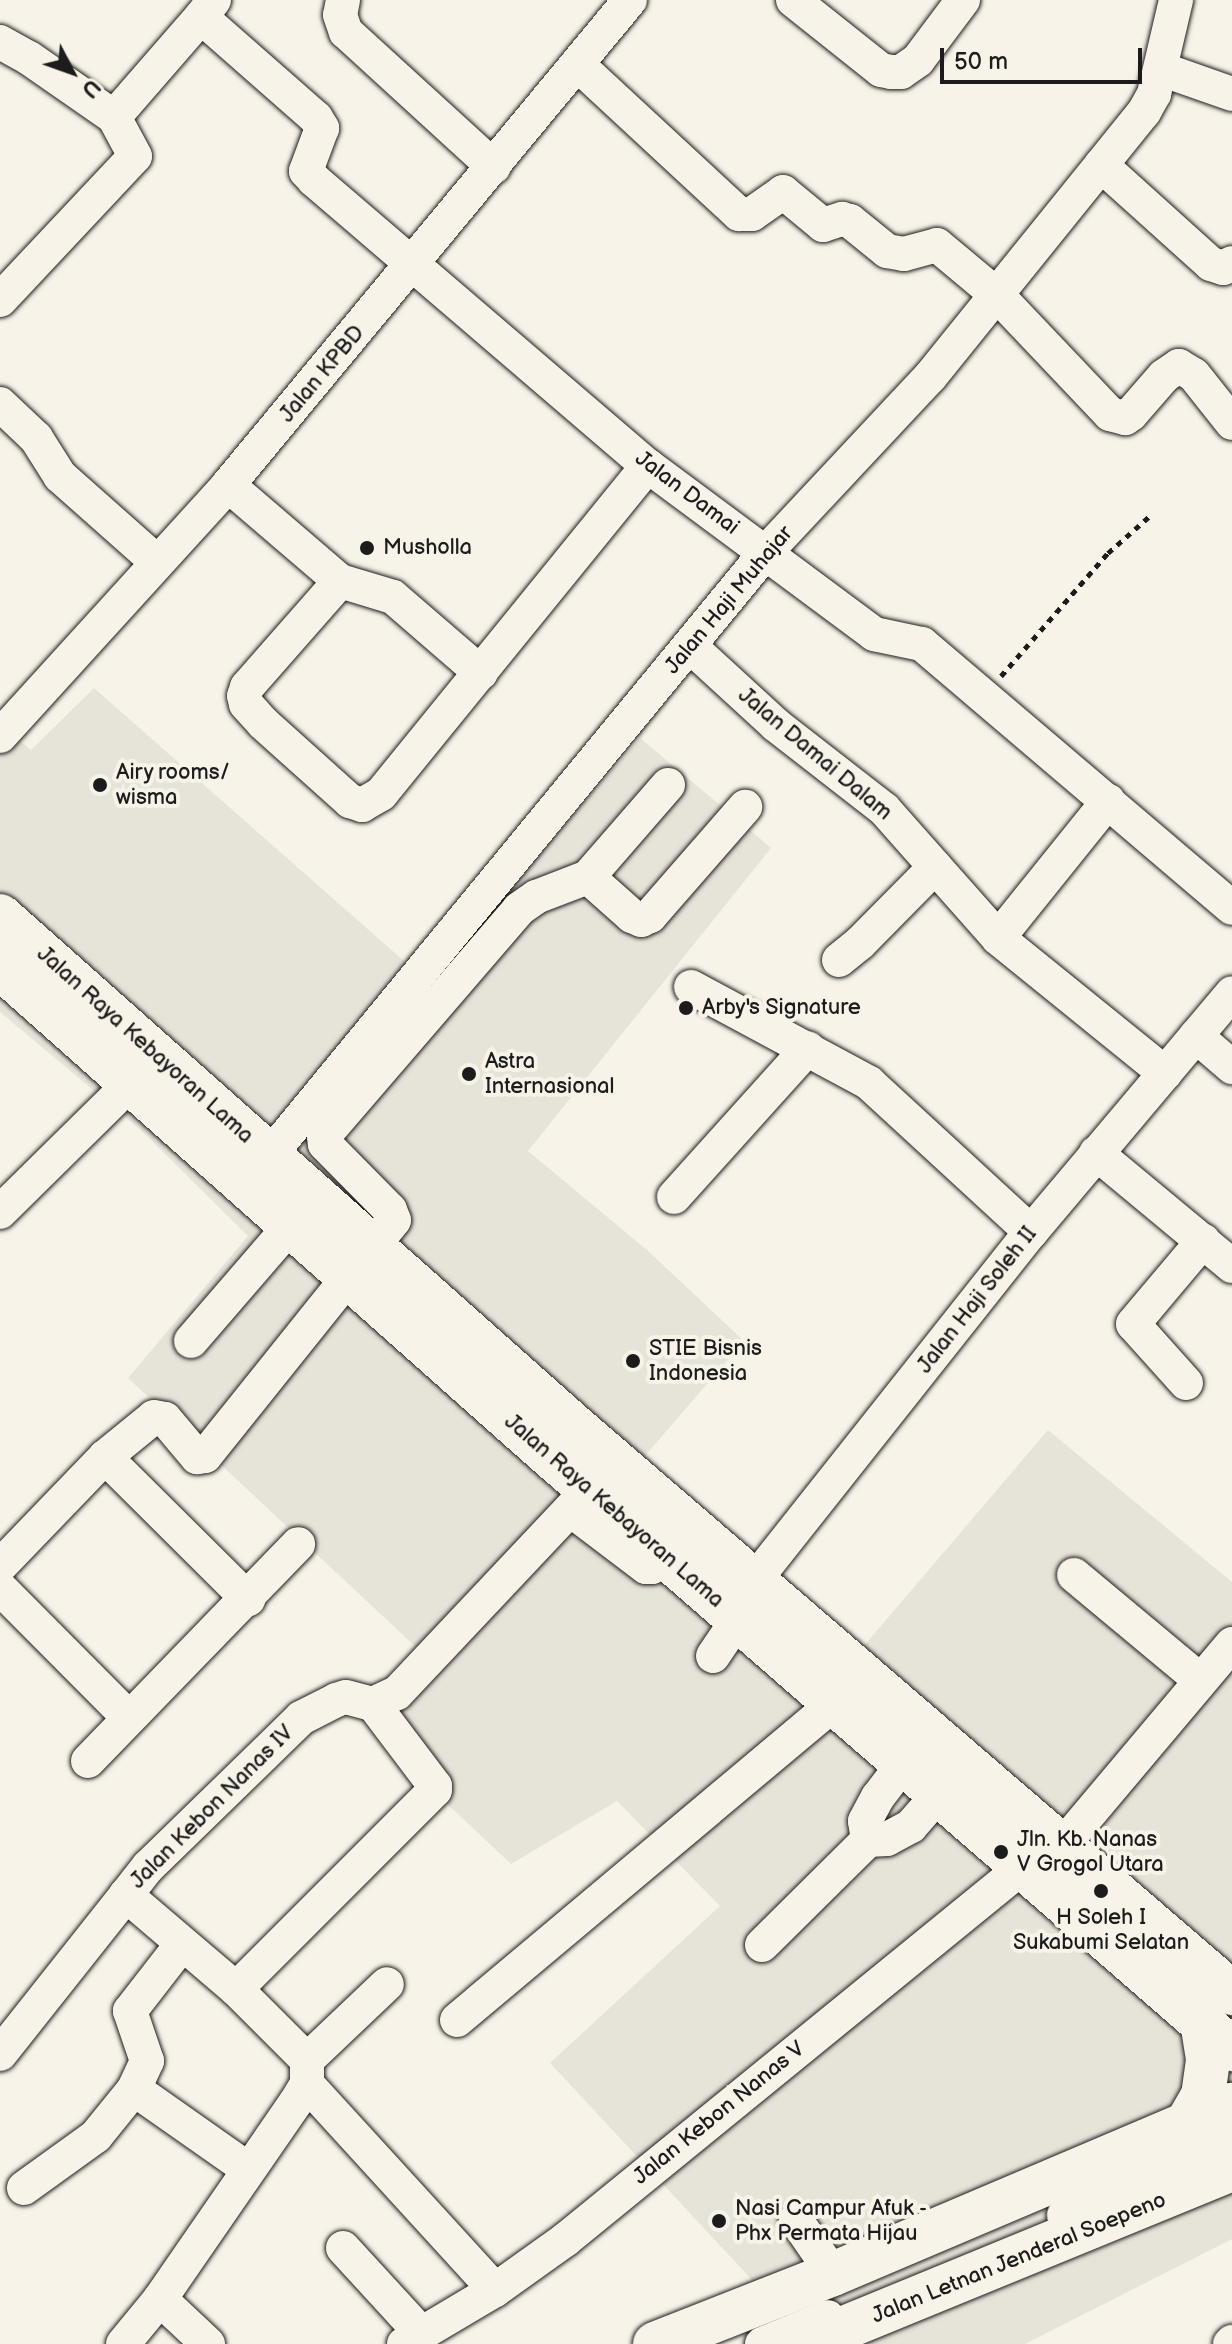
<!DOCTYPE html>
<html>
<head>
<meta charset="utf-8">
<style>
	body { margin:0 }
	#map { position:relative; width:1232px; height:2344px; overflow:hidden; background:#f7f3e8; font-family:"Balsamiq Sans",sans-serif }
	div>[style] { position:absolute }
	.built>* { inset:0; background:#e6e3d9 }
	.path>* { height:5px; margin-top:-2.5px; transform-origin:0; background:repeating-linear-gradient(90deg,#1c1c1c 0 6px,transparent 0 12px) }
	.roads { filter:drop-shadow(0 0 2px #1c1c1c) drop-shadow(0 0 2px #1c1c1c) }
	.minor>* { height:34px; margin:-17px; padding:0 17px; transform-origin:17px; border-radius:17px; background:#f7f3e8 }
	.major>* { height:44px; margin:-22px; padding:0 22px; transform-origin:22px; border-radius:22px; background:#f7f3e8 }
	.dots>* { width:22px; height:22px; translate:-50% -50%; box-sizing:border-box; border:4px solid #f7f3e8; border-radius:50% }
	span { translate:-50% -50%; white-space:nowrap; text-align:center; line-height:1.15; -webkit-text-stroke:8px #f7f3e8; paint-order:stroke }
	.street-label { font-size:22px; color:#1c1c1c }
	.poi-label { font-size:22px; color:#1c1c1c }
	.left { translate:0 -50%; text-align:left }
	.north { position:absolute; left:32px; top:32px; width:80px; height:80px; -webkit-text-stroke:6px #f7f3e8; paint-order:stroke; rotate:131deg; font-size:22px; font-weight:700; line-height:32px; text-align:center; color:#1c1c1c }
	.north::after { content:''; display:block; margin:auto; width:28px; height:36px; background:#1c1c1c; clip-path:polygon(50% 0,100% 100%,50% 72%,0 100%) }
	.scale { position:absolute; left:940px; top:48px; width:202px; height:36px; box-sizing:border-box; border:4px solid #1c1c1c; border-top:0; padding-left:10px; font-size:24px; line-height:28px; white-space:nowrap; color:#1c1c1c; -webkit-text-stroke:6px #f7f3e8; paint-order:stroke }
</style>
</head>
<body>
<div id="map">
	<div class="built">
		<div style="clip-path:polygon(94px 688px,429px 983px,640px 738px,771px 848px,528px 1151px,647px 1250px,744px 1341px,644px 1457px,863px 1647px,1048px 1430px,1232px 1582px,1232px 2239px,1025px 2344px,786px 2344px,768px 2297px,550px 2063px,720px 1906px,617px 1801px,511px 1864px,376px 1737px,432px 1662px,128px 1378px,248px 1236px,142px 1131px,0 1012px,0 724px,31px 750px)"></div>
	</div>
	<div class="path">
		<div style="left:1001px;top:676px;width:163px;rotate:-49deg"></div>
		<div style="left:1108px;top:553px;width:59px;rotate:-41.6deg"></div>
	</div>
	<div class="roads">
		<div class="minor">
			<div style="left:214px;top:0;width:21px;rotate:127deg"></div>
			<div style="left:201px;top:17px;width:153px;rotate:41.3deg"></div>
			<div style="left:316px;top:118px;width:12px;rotate:59deg"></div>
			<div style="left:322px;top:128px;width:46px;rotate:110.4deg"></div>
			<div style="left:306px;top:171px;width:12px;rotate:48deg"></div>
			<div style="left:314px;top:180px;width:440px;rotate:40.6deg"></div>
			<div style="left:648px;top:466px;width:282px;rotate:36.6deg"></div>
			<div style="left:874px;top:634px;width:49px;rotate:11.8deg"></div>
			<div style="left:922px;top:644px;width:407px;rotate:40.4deg"></div>
			<div style="left:343px;top:0;width:15px;rotate:101deg"></div>
			<div style="left:340px;top:15px;width:18px;rotate:71deg"></div>
			<div style="left:346px;top:32px;width:200px;rotate:42.4deg"></div>
			<div style="left:793px;top:0;width:112px;rotate:38.5deg"></div>
			<div style="left:881px;top:70px;width:10px;rotate:11deg"></div>
			<div style="left:891px;top:72px;width:10px"></div>
			<div style="left:901px;top:72px;width:21px;rotate:-35deg"></div>
			<div style="left:918px;top:60px;width:75px;rotate:-53.1deg"></div>
			<div style="left:0;top:42px;width:33px;rotate:29deg"></div>
			<div style="left:29px;top:58px;width:103px;rotate:34.8deg"></div>
			<div style="left:577px;top:64px;width:221px;rotate:42.8deg"></div>
			<div style="left:739px;top:214px;width:13px"></div>
			<div style="left:752px;top:214px;width:38px;rotate:-35deg"></div>
			<div style="left:783px;top:192px;width:52px;rotate:39.5deg"></div>
			<div style="left:823px;top:225px;width:20px;rotate:-18deg"></div>
			<div style="left:842px;top:219px;width:8px;rotate:14deg"></div>
			<div style="left:850px;top:221px;width:48px;rotate:39deg"></div>
			<div style="left:887px;top:251px;width:17px;rotate:10deg"></div>
			<div style="left:904px;top:254px;width:34px;rotate:-15deg"></div>
			<div style="left:937px;top:245px;width:80px;rotate:39.9deg"></div>
			<div style="left:998px;top:296px;width:163px;rotate:46.5deg"></div>
			<div style="left:1110px;top:414px;width:16px;rotate:15deg"></div>
			<div style="left:1125px;top:418px;width:7px;rotate:-34deg"></div>
			<div style="left:1131px;top:414px;width:50px;rotate:-49deg"></div>
			<div style="left:1164px;top:376px;width:18px;rotate:-34deg"></div>
			<div style="left:1179px;top:366px;width:17px;rotate:31deg"></div>
			<div style="left:1194px;top:375px;width:61px;rotate:51.6deg"></div>
			<div style="left:1161px;top:69px;width:75px;rotate:19.4deg"></div>
			<div style="left:1101px;top:165px;width:148px;rotate:42deg"></div>
			<div style="left:1211px;top:264px;width:13px;rotate:18deg"></div>
			<div style="left:1223px;top:268px;width:10px;rotate:-29deg"></div>
			<div style="left:0;top:300px;width:197px;rotate:-46.8deg"></div>
			<div style="left:135px;top:156px;width:44px;rotate:-118.3deg"></div>
			<div style="left:114px;top:117px;width:133px;rotate:-49deg"></div>
			<div style="left:0;top:404px;width:50px;rotate:43.4deg"></div>
			<div style="left:36px;top:438px;width:45px;rotate:57.7deg"></div>
			<div style="left:60px;top:476px;width:130px;rotate:41.6deg"></div>
			<div style="left:228px;top:485px;width:148px;rotate:40.6deg"></div>
			<div style="left:340px;top:581px;width:55px;rotate:16.8deg"></div>
			<div style="left:393px;top:597px;width:116px;rotate:40.8deg"></div>
			<div style="left:340px;top:581px;width:141px;rotate:131.3deg"></div>
			<div style="left:247px;top:687px;width:9px;rotate:108deg"></div>
			<div style="left:244px;top:696px;width:8px;rotate:76deg"></div>
			<div style="left:246px;top:704px;width:25px;rotate:48deg"></div>
			<div style="left:263px;top:723px;width:117px;rotate:41.9deg"></div>
			<div style="left:350px;top:801px;width:13px;rotate:18deg"></div>
			<div style="left:362px;top:805px;width:22px;rotate:-30deg"></div>
			<div style="left:381px;top:794px;width:423px;rotate:-50.9deg"></div>
			<div style="left:691px;top:647px;width:115px;rotate:42.5deg"></div>
			<div style="left:776px;top:725px;width:137px;rotate:37.9deg"></div>
			<div style="left:884px;top:809px;width:172px;rotate:48.5deg"></div>
			<div style="left:998px;top:938px;width:215px;rotate:39deg"></div>
			<div style="left:0;top:736px;width:339px;rotate:-47.7deg"></div>
			<div style="left:228px;top:485px;width:630px;rotate:-50.35deg"></div>
			<div style="left:588px;top:877px;width:59px;rotate:41.6deg"></div>
			<div style="left:632px;top:916px;width:10px;rotate:24deg"></div>
			<div style="left:641px;top:920px;width:10px;rotate:-24deg"></div>
			<div style="left:650px;top:916px;width:145px;rotate:-48.9deg"></div>
			<div style="left:998px;top:938px;width:176px;rotate:-51.2deg"></div>
			<div style="left:839px;top:960px;width:27px;rotate:-39deg"></div>
			<div style="left:860px;top:943px;width:107px;rotate:-45.4deg"></div>
			<div style="left:691px;top:987px;width:202px;rotate:28.3deg"></div>
			<div style="left:869px;top:1083px;width:220px;rotate:42.6deg"></div>
			<div style="left:1196px;top:1036px;width:48px;rotate:40.7deg"></div>
			<div style="left:1096px;top:1153px;width:177px;rotate:39.7deg"></div>
			<div style="left:251px;top:1173px;width:26px;rotate:-43deg"></div>
			<div style="left:270px;top:1155px;width:781px;rotate:-50.56deg"></div>
			<div style="left:766px;top:552px;width:240px;rotate:-46.9deg"></div>
			<div style="left:930px;top:377px;width:341px;rotate:-51.1deg"></div>
			<div style="left:1144px;top:112px;width:21px;rotate:-61deg"></div>
			<div style="left:1154px;top:94px;width:97px;rotate:-76.8deg"></div>
			<div style="left:674px;top:1197px;width:200px;rotate:-48deg"></div>
			<div style="left:0;top:1212px;width:208px;rotate:-44.6deg"></div>
			<div style="left:191px;top:1341px;width:176px;rotate:-49.2deg"></div>
			<div style="left:1186px;top:1383px;width:79px;rotate:-131.9deg"></div>
			<div style="left:1133px;top:1324px;width:109px;rotate:-49.9deg"></div>
			<div style="left:105px;top:1457px;width:202px;rotate:44.8deg"></div>
			<div style="left:572px;top:1511px;width:93px;rotate:37.1deg"></div>
			<div style="left:646px;top:1567px;width:6px"></div>
			<div style="left:652px;top:1567px;width:17px;rotate:-45deg"></div>
			<div style="left:0;top:1566px;width:151px;rotate:-46.1deg"></div>
			<div style="left:105px;top:1457px;width:63px;rotate:-39.2deg"></div>
			<div style="left:154px;top:1417px;width:11px;rotate:10deg"></div>
			<div style="left:165px;top:1419px;width:50px;rotate:49.9deg"></div>
			<div style="left:197px;top:1457px;width:8px;rotate:-7deg"></div>
			<div style="left:205px;top:1456px;width:302px;rotate:-51.3deg"></div>
			<div style="left:394px;top:1220px;width:11px;rotate:-112deg"></div>
			<div style="left:390px;top:1210px;width:93px;rotate:-134.6deg"></div>
			<div style="left:325px;top:1144px;width:8px;rotate:-97deg"></div>
			<div style="left:324px;top:1136px;width:299px;rotate:-49.3deg"></div>
			<div style="left:519px;top:909px;width:21px;rotate:-35deg"></div>
			<div style="left:536px;top:897px;width:56px;rotate:-21deg"></div>
			<div style="left:588px;top:877px;width:122px;rotate:-49deg"></div>
			<div style="left:1074px;top:1575px;width:165px;rotate:39.8deg"></div>
			<div style="left:0;top:1588px;width:183px;rotate:45.2deg"></div>
			<div style="left:713px;top:1656px;width:45px;rotate:-56deg"></div>
			<div style="left:738px;top:1619px;width:41px;rotate:-67.2deg"></div>
			<div style="left:754px;top:1581px;width:446px;rotate:-51.6deg"></div>
			<div style="left:1031px;top:1232px;width:312px;rotate:-49.9deg"></div>
			<div style="left:88px;top:1761px;width:302px;rotate:-45.9deg"></div>
			<div style="left:868px;top:1840px;width:19px;rotate:-99deg"></div>
			<div style="left:865px;top:1821px;width:27px;rotate:-62deg"></div>
			<div style="left:878px;top:1797px;width:43px;rotate:-52.6deg"></div>
			<div style="left:762px;top:1945px;width:149px;rotate:-44.7deg"></div>
			<div style="left:868px;top:1840px;width:19px;rotate:-3deg"></div>
			<div style="left:887px;top:1839px;width:27px;rotate:-28deg"></div>
			<div style="left:911px;top:1826px;width:43px;rotate:-48.8deg"></div>
			<div style="left:236px;top:1989px;width:281px;rotate:-45deg"></div>
			<div style="left:435px;top:1790px;width:4px;rotate:-90deg"></div>
			<div style="left:435px;top:1786px;width:103px;rotate:-127.1deg"></div>
			<div style="left:457px;top:2020px;width:493px;rotate:-40deg"></div>
			<div style="left:0;top:2054px;width:203px;rotate:-51.6deg"></div>
			<div style="left:307px;top:2060px;width:110px;rotate:-43.5deg"></div>
			<div style="left:307px;top:2084px;width:279px;rotate:47.6deg"></div>
			<div style="left:134px;top:2089px;width:139px;rotate:35.1deg"></div>
			<div style="left:24px;top:2188px;width:89px;rotate:-35.8deg"></div>
			<div style="left:96px;top:2136px;width:60px;rotate:-51deg"></div>
			<div style="left:134px;top:2089px;width:31px;rotate:-65deg"></div>
			<div style="left:147px;top:2061px;width:53px;rotate:-108.8deg"></div>
			<div style="left:130px;top:2011px;width:85px;rotate:-52.2deg"></div>
			<div style="left:1064px;top:2215px;width:183px;rotate:-23.5deg"></div>
			<div style="left:796px;top:2220px;width:65px;rotate:55.6deg"></div>
			<div style="left:343px;top:2248px;width:114px;rotate:47.5deg"></div>
			<div style="left:160px;top:2299px;width:239px;rotate:-55.4deg"></div>
			<div style="left:296px;top:2102px;width:21px;rotate:-59deg"></div>
			<div style="left:307px;top:2084px;width:24px;rotate:-90deg"></div>
			<div style="left:307px;top:2060px;width:100px;rotate:-135deg"></div>
			<div style="left:236px;top:1989px;width:145px;rotate:-139.5deg"></div>
			<div style="left:126px;top:1895px;width:36px;rotate:-52deg"></div>
			<div style="left:148px;top:1867px;width:214px;rotate:-44.2deg"></div>
			<div style="left:301px;top:1718px;width:39px;rotate:-27deg"></div>
			<div style="left:336px;top:1700px;width:10px;rotate:-17deg"></div>
			<div style="left:346px;top:1697px;width:28px;rotate:15deg"></div>
			<div style="left:373px;top:1704px;width:26px;rotate:-25deg"></div>
			<div style="left:397px;top:1693px;width:280px;rotate:-46.7deg"></div>
			<div style="left:123px;top:2344px;width:58px;rotate:-50.6deg"></div>
			<div style="left:160px;top:2299px;width:66px;rotate:43.2deg"></div>
			<div style="left:404px;top:2344px;width:106px;rotate:-30.7deg"></div>
			<div style="left:495px;top:2290px;width:86px;rotate:-35.5deg"></div>
			<div style="left:565px;top:2240px;width:578px;rotate:-39.17deg"></div>
			<div style="left:1013px;top:1875px;width:14px;rotate:-54deg"></div>
			<div style="left:1021px;top:1864px;width:45px;rotate:-23.7deg"></div>
			<div style="left:1062px;top:1846px;width:264px;rotate:-49.9deg"></div>
			<div style="left:762px;top:2344px;width:71px;rotate:-22.2deg"></div>
			<div style="left:1230px;top:2344px;width:3px;rotate:-45deg"></div>
		</div>
		<div class="major">
			<div style="left:0;top:916px;width:768px;rotate:41.62deg"></div>
			<div style="left:574px;top:1426px;width:869px;rotate:40.75deg"></div>
			<div style="left:0;top:967px;width:733px;rotate:41.63deg"></div>
			<div style="left:548px;top:1454px;width:907px;rotate:41.02deg"></div>
			<div style="left:1186px;top:2125px;width:34px;rotate:-60deg"></div>
			<div style="left:1203px;top:2096px;width:37px;rotate:-82deg"></div>
			<div style="left:1208px;top:2059px;width:36px;rotate:-99deg"></div>
			<div style="left:655px;top:2344px;width:191px;rotate:-21.5deg"></div>
			<div style="left:833px;top:2274px;width:433px;rotate:-23deg"></div>
			<div style="left:805px;top:2344px;width:461px;rotate:-22.3deg"></div>
		</div>
	</div>
	<div class="dots">
		<div style="left:367px;top:548px;background:#1c1c1c"></div>
		<div style="left:100px;top:785px;background:#1c1c1c"></div>
		<div style="left:686px;top:1008px;background:#1c1c1c"></div>
		<div style="left:469px;top:1074px;background:#1c1c1c"></div>
		<div style="left:633px;top:1361px;background:#1c1c1c"></div>
		<div style="left:1001px;top:1852px;background:#1c1c1c"></div>
		<div style="left:1101px;top:1891px;background:#1c1c1c"></div>
		<div style="left:719px;top:2221px;background:#1c1c1c"></div>
	</div>
	<div class="street-label">
		<span style="left:322px;top:374px;rotate:-50deg">Jalan KPBD</span>
		<span style="left:687px;top:493px;rotate:37deg">Jalan Damai</span>
		<span style="left:729px;top:600px;rotate:-50deg">Jalan Haji Muhajar</span>
		<span style="left:815px;top:754px;rotate:40deg">Jalan Damai Dalam</span>
		<span style="left:145px;top:1045px;rotate:42deg">Jalan Raya Kebayoran Lama</span>
		<span style="left:977px;top:1300px;rotate:-52deg">Jalan Haji Soleh II</span>
		<span style="left:614px;top:1511px;rotate:41deg">Jalan Raya Kebayoran Lama</span>
		<span style="left:212px;top:1807px;rotate:-45deg">Jalan Kebon Nanas IV</span>
		<span style="left:719px;top:2113px;rotate:-39deg">Jalan Kebon Nanas V</span>
		<span style="left:1019px;top:2258px;rotate:-22deg">Jalan Letnan Jenderal Soepeno</span>
	</div>
	<div class="poi-label">
		<span class="left" style="left:383px;top:548px">Musholla</span>
		<span class="left" style="left:116px;top:785px">Airy rooms/<br>wisma</span>
		<span class="left" style="left:702px;top:1008px">Arby's Signature</span>
		<span class="left" style="left:485px;top:1074px">Astra<br>Internasional</span>
		<span class="left" style="left:649px;top:1361px">STIE Bisnis<br>Indonesia</span>
		<span class="left" style="left:1017px;top:1852px">Jln. Kb. Nanas<br>V Grogol Utara</span>
		<span style="left:1101px;top:1930px">H Soleh I<br>Sukabumi Selatan</span>
		<span class="left" style="left:735px;top:2221px">Nasi Campur Afuk -<br>Phx Permata Hijau</span>
	</div>
	<div class="north">U</div>
	<div class="scale">50 m</div>
</div>
</body>
</html>
